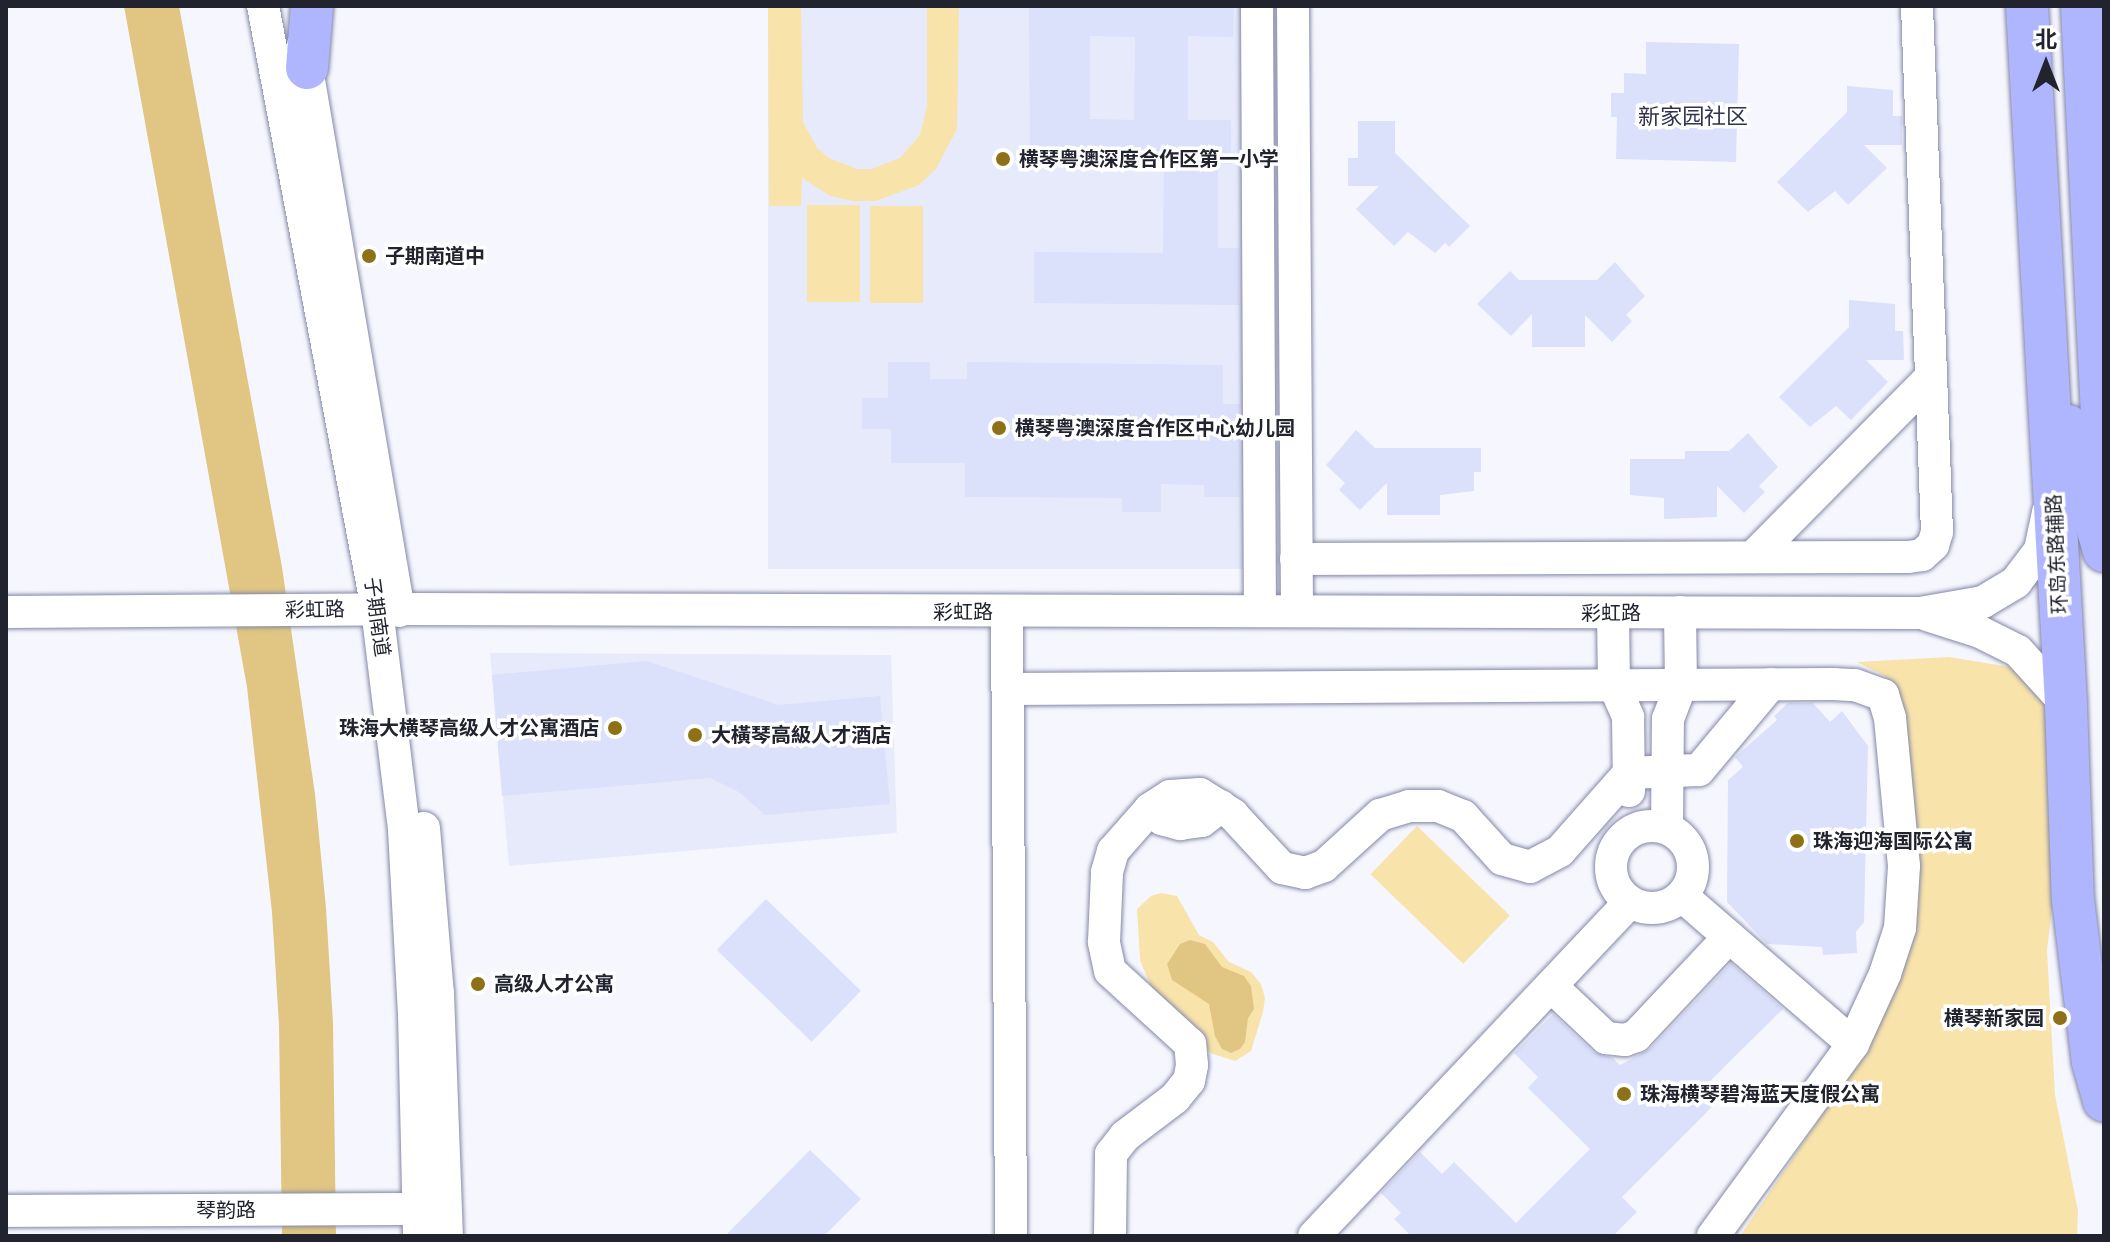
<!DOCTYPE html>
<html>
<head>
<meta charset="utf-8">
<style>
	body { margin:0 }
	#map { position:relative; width:2110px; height:1242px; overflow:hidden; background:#f6f7fe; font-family:"Fira Sans Condensed","Noto Sans SC",sans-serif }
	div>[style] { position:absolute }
	.built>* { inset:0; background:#e7eafa; transform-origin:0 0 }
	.green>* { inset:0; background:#f8e3ab; transform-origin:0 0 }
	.water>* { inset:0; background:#e0c682 }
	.building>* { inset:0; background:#dbe0fb; transform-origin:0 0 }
	.roads { filter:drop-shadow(0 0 2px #8388a7) drop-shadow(0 0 2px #8388a7) }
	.minor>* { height:32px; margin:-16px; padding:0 16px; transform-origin:16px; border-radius:16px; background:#fff }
	.minor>.ring { margin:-16px; padding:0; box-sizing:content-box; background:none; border:32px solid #fff; border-radius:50% }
	.major>* { height:42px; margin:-21px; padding:0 21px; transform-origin:21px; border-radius:21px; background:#b0b6fd }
	.dots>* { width:22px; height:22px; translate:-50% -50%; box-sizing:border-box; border:4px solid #fff; border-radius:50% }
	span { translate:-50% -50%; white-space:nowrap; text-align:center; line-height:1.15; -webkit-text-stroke:7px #fff; paint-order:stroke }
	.poi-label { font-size:20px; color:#21232f; font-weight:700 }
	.left { translate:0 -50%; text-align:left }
	.right { translate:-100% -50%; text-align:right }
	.street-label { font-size:20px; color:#21232f }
	.neighbourhood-label { font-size:22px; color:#2e324c }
	.frame { position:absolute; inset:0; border:8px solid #21232f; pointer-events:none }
	.north { position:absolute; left:2006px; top:24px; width:80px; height:80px; -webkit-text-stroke:6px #fff; paint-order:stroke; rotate:0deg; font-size:22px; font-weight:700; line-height:32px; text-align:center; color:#21232f }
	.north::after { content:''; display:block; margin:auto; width:28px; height:36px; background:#21232f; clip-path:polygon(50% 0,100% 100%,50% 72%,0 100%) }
</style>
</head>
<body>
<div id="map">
	<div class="built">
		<div style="left:768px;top:6px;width:475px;height:563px"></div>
		<div style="clip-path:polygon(490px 653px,891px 655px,897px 833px,509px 866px)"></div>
	</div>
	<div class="green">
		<div style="clip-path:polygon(768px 6px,801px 6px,803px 122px,817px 148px,829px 158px,857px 169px,872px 169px,900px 158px,920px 135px,927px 106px,927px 6px,959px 6px,957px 129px,936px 169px,919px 185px,876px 201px,853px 201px,830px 196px,802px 178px,801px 206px,769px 206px)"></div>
		<div style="left:807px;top:205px;width:53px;height:97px"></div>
		<div style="left:870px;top:206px;width:53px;height:97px"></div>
		<div style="clip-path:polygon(1949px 657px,2016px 668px,2051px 710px,2055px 885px,2047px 950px,2055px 1095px,2078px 1211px,2077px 1236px,1740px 1236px,1868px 1047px,1914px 936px,1918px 889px,1897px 696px,1885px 676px,1857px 662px)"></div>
		<div style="left:1417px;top:826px;width:129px;height:67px;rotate:44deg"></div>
		<div style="clip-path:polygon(1161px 893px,1177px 896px,1199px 935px,1213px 942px,1229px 962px,1251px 972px,1261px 984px,1265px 998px,1263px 1012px,1251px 1051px,1235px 1061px,1210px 1053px,1197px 1028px,1151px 987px,1140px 960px,1137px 909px,1151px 896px)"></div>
	</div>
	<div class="water">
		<div style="clip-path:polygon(124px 6px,179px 6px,282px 567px,315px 794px,326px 908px,333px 1023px,336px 1236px,282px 1236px,279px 1025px,272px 912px,247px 687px)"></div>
		<div style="clip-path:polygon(1190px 940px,1205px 944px,1222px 967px,1244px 976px,1251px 986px,1254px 1009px,1248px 1018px,1245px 1042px,1240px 1049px,1231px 1053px,1222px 1049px,1215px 1036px,1209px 1004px,1172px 980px,1167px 964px,1180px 944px)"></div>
	</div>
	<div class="building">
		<div style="clip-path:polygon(evenodd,1029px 6px,1234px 6px,1233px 37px,1188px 36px,1188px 120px,1231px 120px,1231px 164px,1218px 164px,1218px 248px,1239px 248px,1239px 305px,1034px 303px,1034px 252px,1163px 253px,1164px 164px,1030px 163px,1029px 6px,1090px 36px,1135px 37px,1134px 120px,1090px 119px,1090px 36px)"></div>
		<div style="clip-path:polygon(1646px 42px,1739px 44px,1736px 162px,1616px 159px,1617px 117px,1611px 117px,1611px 93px,1624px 93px,1624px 73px,1646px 74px)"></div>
		<div style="clip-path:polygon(1847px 86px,1893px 90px,1893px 116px,1902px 116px,1902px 145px,1864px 145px,1887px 168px,1848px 205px,1835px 191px,1808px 212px,1777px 182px,1847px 112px)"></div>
		<div style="clip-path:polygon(1358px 121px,1395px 121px,1395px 153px,1470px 226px,1449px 247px,1445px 243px,1435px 253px,1408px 232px,1394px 246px,1356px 209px,1379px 186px,1348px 186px,1348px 158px,1358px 158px)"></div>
		<div style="clip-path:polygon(1615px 262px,1645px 296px,1626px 315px,1632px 321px,1612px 342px,1585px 315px,1585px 347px,1532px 347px,1532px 314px,1511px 336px,1477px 304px,1510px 271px,1519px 280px,1597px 280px)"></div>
		<div style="clip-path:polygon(1849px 300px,1895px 304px,1895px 331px,1903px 331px,1904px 360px,1866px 360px,1888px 382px,1851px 420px,1836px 406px,1810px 427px,1779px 397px,1849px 327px)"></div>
		<div style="clip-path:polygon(888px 362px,930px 362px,930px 379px,967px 379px,967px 362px,1223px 365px,1223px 404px,1240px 404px,1240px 497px,1204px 497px,1204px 485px,1161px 484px,1161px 512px,1122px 512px,1122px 498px,965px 497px,965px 463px,891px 463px,891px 429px,862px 429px,862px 398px,888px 398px)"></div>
		<div style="clip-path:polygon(1356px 430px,1375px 448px,1481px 448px,1481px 472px,1474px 472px,1474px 491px,1440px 495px,1440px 515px,1387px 515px,1387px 483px,1360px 510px,1339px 490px,1345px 483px,1326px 465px)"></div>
		<div style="clip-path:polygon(1748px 433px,1778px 467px,1759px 486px,1765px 492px,1744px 513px,1717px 486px,1717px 517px,1664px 519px,1664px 498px,1630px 495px,1630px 459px,1685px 459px,1685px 451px,1729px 451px)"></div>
		<div style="clip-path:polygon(646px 661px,779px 705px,880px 696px,890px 804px,765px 815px,739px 792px,710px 778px,502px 796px,492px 675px)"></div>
		<div style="clip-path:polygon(1788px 703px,1813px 703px,1830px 722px,1842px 711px,1868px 746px,1864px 922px,1856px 932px,1857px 953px,1823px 955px,1822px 947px,1767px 944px,1727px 902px,1728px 780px,1743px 767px,1735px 757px,1777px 720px,1774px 716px)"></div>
		<div style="left:766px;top:899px;width:132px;height:71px;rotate:44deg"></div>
		<div style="clip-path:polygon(1731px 963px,1783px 1009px,1705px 1086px,1719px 1100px,1622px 1197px,1637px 1212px,1613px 1236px,1411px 1236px,1394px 1219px,1401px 1213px,1381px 1193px,1420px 1152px,1442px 1174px,1454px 1162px,1516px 1223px,1590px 1149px,1528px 1088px,1538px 1077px,1514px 1053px,1553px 1014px,1593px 1052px,1613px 1058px,1620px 1065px,1650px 1049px)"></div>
		<div style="clip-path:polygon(810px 1150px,861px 1199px,824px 1236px,725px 1236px)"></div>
	</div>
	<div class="roads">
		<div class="minor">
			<div style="left:263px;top:6px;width:614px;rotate:79.29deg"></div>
			<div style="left:377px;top:609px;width:223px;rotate:83deg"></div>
			<div style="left:404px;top:830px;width:184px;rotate:86.9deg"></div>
			<div style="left:414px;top:1014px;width:222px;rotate:88.7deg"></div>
			<div style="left:1257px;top:6px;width:604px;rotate:89.72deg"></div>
			<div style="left:1293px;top:6px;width:604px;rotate:89.62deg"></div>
			<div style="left:303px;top:45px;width:574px;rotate:80.37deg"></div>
			<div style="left:1753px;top:557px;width:253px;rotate:-45.3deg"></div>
			<div style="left:1296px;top:559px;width:612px;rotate:-0.19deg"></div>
			<div style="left:1908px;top:557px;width:14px;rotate:-8deg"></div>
			<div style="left:1922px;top:555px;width:15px;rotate:-42deg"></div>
			<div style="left:1933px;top:545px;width:14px;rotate:-73deg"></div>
			<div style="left:1937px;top:532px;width:526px;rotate:-92.18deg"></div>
			<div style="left:6px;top:612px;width:393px;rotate:-0.4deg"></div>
			<div style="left:399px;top:609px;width:1521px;rotate:0.15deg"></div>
			<div style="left:1920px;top:613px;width:64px;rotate:-9.9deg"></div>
			<div style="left:1983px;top:602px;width:39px;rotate:-31deg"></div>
			<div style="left:2016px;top:582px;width:40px;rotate:-53deg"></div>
			<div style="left:2040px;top:550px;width:39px;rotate:-78deg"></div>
			<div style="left:1007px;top:612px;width:624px;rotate:89.63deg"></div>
			<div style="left:1613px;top:613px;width:72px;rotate:89.2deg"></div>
			<div style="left:1614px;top:685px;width:35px;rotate:66deg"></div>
			<div style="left:1628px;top:717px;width:74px;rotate:89.2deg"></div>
			<div style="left:1927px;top:615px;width:56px;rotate:17.8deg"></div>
			<div style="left:1980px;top:632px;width:42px;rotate:26.6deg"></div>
			<div style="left:2018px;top:651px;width:72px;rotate:47.8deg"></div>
			<div style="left:1010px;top:689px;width:823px;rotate:-0.35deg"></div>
			<div style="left:1833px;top:684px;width:22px;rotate:3deg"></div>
			<div style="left:1855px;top:685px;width:30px;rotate:20deg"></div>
			<div style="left:1883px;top:695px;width:24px;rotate:73deg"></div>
			<div style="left:1890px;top:718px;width:149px;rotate:84.6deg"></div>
			<div style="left:1904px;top:866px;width:62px;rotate:93.7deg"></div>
			<div style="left:1900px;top:928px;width:48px;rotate:108.1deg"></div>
			<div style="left:1885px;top:974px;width:77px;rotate:114.6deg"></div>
			<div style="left:1853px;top:1044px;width:238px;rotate:126.1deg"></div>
			<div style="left:1150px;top:809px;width:16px;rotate:40deg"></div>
			<div style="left:1162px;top:819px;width:19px;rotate:16deg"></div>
			<div style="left:1180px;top:824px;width:22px;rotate:-8deg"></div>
			<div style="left:1202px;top:821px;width:24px;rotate:-38deg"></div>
			<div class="ring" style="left:1611px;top:826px;width:50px;height:50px"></div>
			<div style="left:424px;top:828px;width:166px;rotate:85.2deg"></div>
			<div style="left:438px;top:993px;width:243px;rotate:87.9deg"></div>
			<div style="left:1667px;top:828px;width:109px;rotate:-89.5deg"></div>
			<div style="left:1668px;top:719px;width:36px;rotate:-69deg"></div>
			<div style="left:1681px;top:685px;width:73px;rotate:-90.8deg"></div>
			<div style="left:1682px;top:896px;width:226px;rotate:40.9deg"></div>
			<div style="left:1551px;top:986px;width:76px;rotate:43.4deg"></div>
			<div style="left:1606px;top:1038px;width:19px;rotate:6deg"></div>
			<div style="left:1625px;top:1040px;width:12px;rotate:-20deg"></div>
			<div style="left:1636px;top:1036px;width:136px;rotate:-46.8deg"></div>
			<div style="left:6px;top:1211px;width:432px;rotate:-0.3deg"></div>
			<div style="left:1110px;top:1236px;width:82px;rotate:-89.3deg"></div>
			<div style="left:1111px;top:1154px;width:23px;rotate:-52deg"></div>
			<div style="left:1125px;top:1136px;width:63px;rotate:-37.2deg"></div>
			<div style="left:1175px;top:1098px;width:22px;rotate:-51deg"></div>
			<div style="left:1189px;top:1081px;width:16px;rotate:-79deg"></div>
			<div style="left:1192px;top:1065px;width:21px;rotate:-95deg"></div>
			<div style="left:1190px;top:1044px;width:108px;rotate:-137.6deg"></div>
			<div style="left:1110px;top:971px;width:30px;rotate:-102deg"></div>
			<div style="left:1104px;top:942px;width:70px;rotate:-87.5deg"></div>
			<div style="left:1107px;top:872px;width:22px;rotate:-74deg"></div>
			<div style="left:1113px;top:851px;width:56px;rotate:-48.6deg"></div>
			<div style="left:1150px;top:809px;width:24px;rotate:-33deg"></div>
			<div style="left:1170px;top:796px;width:30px;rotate:-4deg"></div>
			<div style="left:1200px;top:794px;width:39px;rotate:32deg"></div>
			<div style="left:1233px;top:815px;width:72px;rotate:47.2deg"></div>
			<div style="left:1282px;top:868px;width:24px;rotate:12deg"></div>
			<div style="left:1305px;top:873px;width:20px;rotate:-20deg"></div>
			<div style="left:1324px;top:866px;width:76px;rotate:-42.3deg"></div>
			<div style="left:1380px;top:815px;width:30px;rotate:-17deg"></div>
			<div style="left:1409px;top:806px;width:29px"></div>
			<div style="left:1438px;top:806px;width:27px;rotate:22deg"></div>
			<div style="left:1463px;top:816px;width:58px;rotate:47.8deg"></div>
			<div style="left:1502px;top:859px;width:29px;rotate:16deg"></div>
			<div style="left:1530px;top:867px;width:34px;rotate:-28deg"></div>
			<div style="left:1560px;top:851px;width:104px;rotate:-48.5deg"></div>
			<div style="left:1629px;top:773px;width:70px;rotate:-2.5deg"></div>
			<div style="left:1699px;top:770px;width:112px;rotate:-50.1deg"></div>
			<div style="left:1314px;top:1236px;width:460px;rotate:-46.6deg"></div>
		</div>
		<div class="major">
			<div style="left:2027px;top:6px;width:699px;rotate:86.8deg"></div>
			<div style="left:2066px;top:704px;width:196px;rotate:88deg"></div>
			<div style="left:2073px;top:900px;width:163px;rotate:83deg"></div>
			<div style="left:2093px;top:1062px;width:40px;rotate:74deg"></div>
			<div style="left:2082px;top:6px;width:453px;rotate:87.2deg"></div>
			<div style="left:307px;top:68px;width:62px;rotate:-85.4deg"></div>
			<div style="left:2068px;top:426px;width:130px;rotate:73.9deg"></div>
		</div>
	</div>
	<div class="dots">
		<div style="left:1003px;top:159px;background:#8e7116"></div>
		<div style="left:369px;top:256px;background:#8e7116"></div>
		<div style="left:999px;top:428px;background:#8e7116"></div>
		<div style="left:615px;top:728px;background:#8e7116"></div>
		<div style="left:695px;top:735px;background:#8e7116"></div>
		<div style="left:1797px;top:841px;background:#8e7116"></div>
		<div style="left:478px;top:984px;background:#8e7116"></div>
		<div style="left:2060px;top:1018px;background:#8e7116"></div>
		<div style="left:1624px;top:1094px;background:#8e7116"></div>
	</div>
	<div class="poi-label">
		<span class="left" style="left:1019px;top:159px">横琴粤澳深度合作区第一小学</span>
		<span class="left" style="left:385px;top:256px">子期南道中</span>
		<span class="left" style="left:1015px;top:428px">横琴粤澳深度合作区中心幼儿园</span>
		<span class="right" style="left:599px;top:728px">珠海大横琴高级人才公寓酒店</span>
		<span class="left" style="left:711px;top:735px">大橫琴高級人才酒店</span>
		<span class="left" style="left:1813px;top:841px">珠海迎海国际公寓</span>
		<span class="left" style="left:494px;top:984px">高级人才公寓</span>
		<span class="right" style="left:2044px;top:1018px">横琴新家园</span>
		<span class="left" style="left:1640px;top:1094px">珠海横琴碧海蓝天度假公寓</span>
	</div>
	<div class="street-label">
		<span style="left:2057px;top:554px;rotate:-93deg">环岛东路辅路</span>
		<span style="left:315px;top:610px;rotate:-1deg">彩虹路</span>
		<span style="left:963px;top:612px">彩虹路</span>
		<span style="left:1611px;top:613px">彩虹路</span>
		<span style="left:377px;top:617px;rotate:82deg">子期南道</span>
		<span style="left:226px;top:1210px">琴韵路</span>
	</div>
	<div class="neighbourhood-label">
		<span style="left:1693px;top:117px">新家园社区</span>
	</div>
	<div class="frame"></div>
	<div class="north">北</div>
</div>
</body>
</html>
